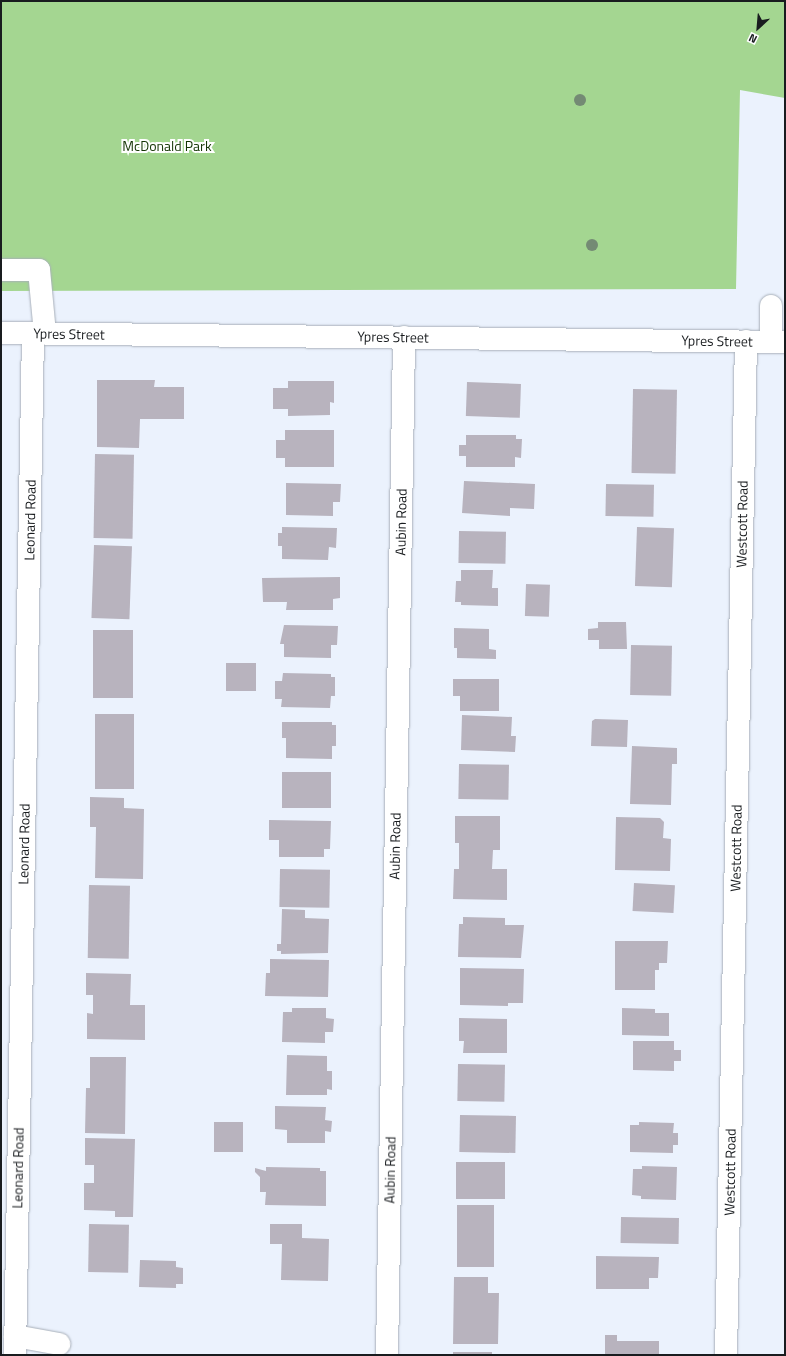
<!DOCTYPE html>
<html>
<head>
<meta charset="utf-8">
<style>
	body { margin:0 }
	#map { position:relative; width:786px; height:1356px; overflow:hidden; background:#ebf2fd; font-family:"Titillium Web",sans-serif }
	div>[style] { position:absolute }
	.green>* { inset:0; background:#a4d691 }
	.building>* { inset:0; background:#b8b3be; transform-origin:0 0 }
	.roads { filter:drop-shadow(0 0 1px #a8afb9) drop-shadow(0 0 1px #a8afb9) }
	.minor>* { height:22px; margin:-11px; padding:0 11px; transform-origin:11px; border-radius:11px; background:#fff }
	.trees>* { width:12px; height:12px; margin:-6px; border-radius:50%; background:#748a74 }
	span { translate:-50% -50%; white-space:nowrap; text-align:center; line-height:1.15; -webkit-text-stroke:4px #fff; paint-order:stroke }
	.park-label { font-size:14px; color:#133403 }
	.street-label { font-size:14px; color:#191c1f }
	.frame { position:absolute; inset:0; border:2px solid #191c1f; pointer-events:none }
	.north { position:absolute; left:738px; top:8px; width:40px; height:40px; -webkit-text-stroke:3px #fff; paint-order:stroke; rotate:206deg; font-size:11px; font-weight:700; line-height:16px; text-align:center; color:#191c1f }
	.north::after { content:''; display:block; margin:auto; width:14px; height:18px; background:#191c1f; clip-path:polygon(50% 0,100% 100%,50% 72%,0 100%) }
</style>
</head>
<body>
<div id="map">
	<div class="green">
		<div style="clip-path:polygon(1px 1px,785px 1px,785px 98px,740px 90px,736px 289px,1px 291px)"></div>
	</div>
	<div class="building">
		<div style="clip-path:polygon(97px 380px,155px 380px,154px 387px,184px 387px,184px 419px,140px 419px,139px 448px,97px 447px)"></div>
		<div style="clip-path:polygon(288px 381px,334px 381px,334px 403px,330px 402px,330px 415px,288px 416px,288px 409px,273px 409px,273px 388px,288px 388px)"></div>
		<div style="left:467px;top:382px;width:54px;height:34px;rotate:2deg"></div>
		<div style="left:633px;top:389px;width:44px;height:84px;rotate:1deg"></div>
		<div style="clip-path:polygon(285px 430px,334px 430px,334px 467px,285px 467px,285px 458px,276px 458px,276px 440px,285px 440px)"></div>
		<div style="clip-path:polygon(466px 435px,516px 435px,516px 439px,522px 439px,521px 458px,515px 457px,515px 467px,466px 467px,466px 456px,459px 456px,459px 445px,466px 445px)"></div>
		<div style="left:95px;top:454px;width:39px;height:84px;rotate:1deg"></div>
		<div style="clip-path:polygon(464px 481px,535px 484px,534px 509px,510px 508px,510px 516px,462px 513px)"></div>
		<div style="clip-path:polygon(286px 483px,341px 484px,340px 502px,333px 502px,333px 516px,286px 515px)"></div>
		<div style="left:606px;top:484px;width:48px;height:32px;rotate:1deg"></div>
		<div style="clip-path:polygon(282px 527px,337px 528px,336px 548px,329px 547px,328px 560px,282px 559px,282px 546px,278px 546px,278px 533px,282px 533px)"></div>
		<div style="left:637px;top:527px;width:37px;height:59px;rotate:2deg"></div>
		<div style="left:459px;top:531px;width:47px;height:32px;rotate:1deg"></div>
		<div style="left:94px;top:545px;width:38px;height:73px;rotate:2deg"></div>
		<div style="clip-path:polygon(461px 570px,493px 570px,492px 588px,498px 588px,498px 606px,461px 605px,461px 602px,455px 602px,456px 581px,461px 581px)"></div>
		<div style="clip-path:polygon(340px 577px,340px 598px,333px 599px,333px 610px,286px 610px,287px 602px,263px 602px,262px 578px)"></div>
		<div style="left:526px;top:584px;width:24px;height:32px;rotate:2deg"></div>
		<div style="clip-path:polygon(598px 622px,626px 622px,627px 649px,599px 649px,599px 640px,588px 640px,588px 629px,598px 628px)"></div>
		<div style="clip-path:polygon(284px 625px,338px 626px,337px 645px,331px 645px,331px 658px,284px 657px,284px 644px,280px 644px)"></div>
		<div style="clip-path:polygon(454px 628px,489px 629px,489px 649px,496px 650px,496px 659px,457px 658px,457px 648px,454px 648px)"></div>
		<div style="left:93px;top:630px;width:40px;height:68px"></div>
		<div style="left:631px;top:645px;width:41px;height:50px;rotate:1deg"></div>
		<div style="left:226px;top:663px;width:30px;height:28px"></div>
		<div style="clip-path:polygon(283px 673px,331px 674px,331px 677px,335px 677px,335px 696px,331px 696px,330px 708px,281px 707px,282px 699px,275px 699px,275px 681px,282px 681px)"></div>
		<div style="clip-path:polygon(453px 679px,499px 679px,499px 711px,460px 711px,460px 696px,453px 696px)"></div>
		<div style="left:95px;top:714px;width:39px;height:75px"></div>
		<div style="clip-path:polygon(462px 715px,512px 717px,511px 736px,516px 736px,515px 752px,461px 750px)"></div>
		<div style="clip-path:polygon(595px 719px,628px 720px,627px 747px,591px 746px,592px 721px)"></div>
		<div style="clip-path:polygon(282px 722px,332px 722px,332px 725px,336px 725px,336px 746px,332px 746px,332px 759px,286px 758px,286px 738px,282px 738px)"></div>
		<div style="clip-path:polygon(632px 746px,677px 748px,677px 764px,672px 764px,671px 805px,630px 804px)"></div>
		<div style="left:459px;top:764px;width:50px;height:35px;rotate:1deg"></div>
		<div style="left:282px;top:772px;width:49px;height:36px"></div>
		<div style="clip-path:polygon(90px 797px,124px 798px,124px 808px,144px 809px,143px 879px,95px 878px,96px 827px,90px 827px)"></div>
		<div style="clip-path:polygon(455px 816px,500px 816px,500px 850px,493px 850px,492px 869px,507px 869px,507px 900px,453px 899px,454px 869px,459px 869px,459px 843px,455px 843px)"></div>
		<div style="clip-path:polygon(616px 817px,660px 818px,664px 822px,663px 838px,671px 839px,670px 871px,615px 870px)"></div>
		<div style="clip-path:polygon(269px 820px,331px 821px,330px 849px,324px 849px,324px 857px,279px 857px,279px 840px,269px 840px)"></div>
		<div style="left:280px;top:869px;width:50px;height:38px;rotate:1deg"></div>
		<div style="left:634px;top:883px;width:41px;height:28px;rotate:3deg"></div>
		<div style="left:89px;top:885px;width:41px;height:73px;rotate:1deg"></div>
		<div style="clip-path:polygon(282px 909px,305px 910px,305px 918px,329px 919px,328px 953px,281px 954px,281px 951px,277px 951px,277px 944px,281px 944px)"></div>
		<div style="clip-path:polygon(463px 917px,505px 918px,505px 925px,524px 925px,521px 958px,458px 957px,459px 924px,463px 924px)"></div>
		<div style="clip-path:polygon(615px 941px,668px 941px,667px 963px,659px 963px,659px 970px,655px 970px,655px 990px,615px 990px)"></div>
		<div style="clip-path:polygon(270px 959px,329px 960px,328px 997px,265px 996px,266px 973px,270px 973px)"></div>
		<div style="clip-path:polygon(460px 968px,524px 969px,523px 1003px,508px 1003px,508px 1006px,460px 1005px)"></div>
		<div style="clip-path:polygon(86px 973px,131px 974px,130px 1005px,145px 1005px,145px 1040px,87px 1039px,87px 1013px,93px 1014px,93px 995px,86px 995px)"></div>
		<div style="clip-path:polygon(292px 1008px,326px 1008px,326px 1018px,334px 1019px,333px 1032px,325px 1032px,325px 1043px,282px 1042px,283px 1012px,292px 1012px)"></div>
		<div style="clip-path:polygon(622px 1008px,655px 1009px,655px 1013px,669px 1013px,669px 1036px,622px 1035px)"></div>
		<div style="clip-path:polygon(459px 1018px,507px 1019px,507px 1053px,463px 1053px,464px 1041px,459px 1041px)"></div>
		<div style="clip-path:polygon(633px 1041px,674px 1041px,674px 1050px,681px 1050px,681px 1061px,674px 1061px,674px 1071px,633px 1070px)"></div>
		<div style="clip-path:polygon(287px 1055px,327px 1056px,327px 1071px,332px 1071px,332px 1090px,327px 1089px,327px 1095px,286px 1095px)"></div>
		<div style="clip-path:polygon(90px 1057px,126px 1057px,125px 1134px,85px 1133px,86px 1088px,90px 1088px)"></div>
		<div style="left:458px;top:1064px;width:47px;height:37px;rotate:1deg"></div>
		<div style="clip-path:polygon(275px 1106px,326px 1107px,325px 1120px,332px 1121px,331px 1132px,325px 1131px,325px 1143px,287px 1143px,287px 1130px,275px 1129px)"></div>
		<div style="left:460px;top:1115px;width:56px;height:37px;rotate:1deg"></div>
		<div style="left:214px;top:1122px;width:29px;height:30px"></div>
		<div style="clip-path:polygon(639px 1122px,674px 1123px,673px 1133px,678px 1133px,678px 1145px,673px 1145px,673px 1153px,630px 1152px,630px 1125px,639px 1125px)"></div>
		<div style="clip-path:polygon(85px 1138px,135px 1139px,133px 1217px,115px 1217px,115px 1211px,84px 1210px,84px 1183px,94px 1183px,94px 1165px,85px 1165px)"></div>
		<div style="left:456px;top:1162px;width:49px;height:37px"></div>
		<div style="clip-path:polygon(642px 1166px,677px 1167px,676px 1200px,641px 1199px,641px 1196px,632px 1195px,633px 1169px,642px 1169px)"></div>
		<div style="clip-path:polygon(266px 1167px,320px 1168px,320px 1171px,326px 1171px,326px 1206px,265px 1205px,266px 1192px,260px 1192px,260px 1177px,255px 1172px,255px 1168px,266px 1171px)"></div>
		<div style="left:457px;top:1205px;width:37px;height:62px"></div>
		<div style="left:621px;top:1217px;width:58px;height:26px;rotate:1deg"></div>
		<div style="left:89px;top:1224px;width:40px;height:48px;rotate:1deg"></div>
		<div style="clip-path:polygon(270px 1224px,302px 1224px,302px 1238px,329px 1239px,328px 1281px,281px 1280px,282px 1244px,270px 1244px)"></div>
		<div style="clip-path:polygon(596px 1256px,659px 1257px,658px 1278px,649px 1278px,649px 1289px,596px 1289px)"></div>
		<div style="clip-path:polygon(140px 1260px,176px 1261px,176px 1267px,183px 1268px,183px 1284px,176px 1284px,176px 1288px,139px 1287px)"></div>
		<div style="clip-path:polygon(454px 1277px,488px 1277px,488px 1293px,499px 1293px,498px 1344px,453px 1344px)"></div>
		<div style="clip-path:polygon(605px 1335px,617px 1335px,617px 1341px,659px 1341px,659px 1355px,605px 1355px)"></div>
		<div style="left:453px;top:1352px;width:39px;height:3px"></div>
	</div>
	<div class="roads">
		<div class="minor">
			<div style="left:1px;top:270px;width:38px"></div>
			<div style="left:39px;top:270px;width:64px;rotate:84.6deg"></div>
			<div style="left:1px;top:333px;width:784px;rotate:0.66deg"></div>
			<div style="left:771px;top:342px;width:36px;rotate:-90deg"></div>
			<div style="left:15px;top:1336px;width:45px;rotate:10.3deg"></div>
			<div style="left:15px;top:1355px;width:1022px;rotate:-88.99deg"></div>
			<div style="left:387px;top:1355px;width:1018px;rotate:-89.04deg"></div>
			<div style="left:726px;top:1355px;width:1014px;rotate:-88.87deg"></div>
		</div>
	</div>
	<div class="trees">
		<div style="left:580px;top:100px"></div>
		<div style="left:592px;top:245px"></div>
	</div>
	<div class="park-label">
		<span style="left:167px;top:146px">McDonald Park</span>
	</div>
	<div class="street-label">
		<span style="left:69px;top:334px;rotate:1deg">Ypres Street</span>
		<span style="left:393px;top:337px;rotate:1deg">Ypres Street</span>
		<span style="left:717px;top:341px;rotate:1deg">Ypres Street</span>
		<span style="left:30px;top:520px;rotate:-89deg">Leonard Road</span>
		<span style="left:401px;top:522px;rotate:-89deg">Aubin Road</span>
		<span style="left:742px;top:524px;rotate:-89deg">Westcott Road</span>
		<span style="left:24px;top:844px;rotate:-89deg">Leonard Road</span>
		<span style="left:395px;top:846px;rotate:-89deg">Aubin Road</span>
		<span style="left:736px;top:848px;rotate:-89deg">Westcott Road</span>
		<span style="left:18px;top:1168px;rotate:-89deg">Leonard Road</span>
		<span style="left:390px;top:1170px;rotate:-89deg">Aubin Road</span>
		<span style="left:730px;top:1172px;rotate:-89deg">Westcott Road</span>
	</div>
	<div class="frame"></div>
	<div class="north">N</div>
</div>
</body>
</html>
